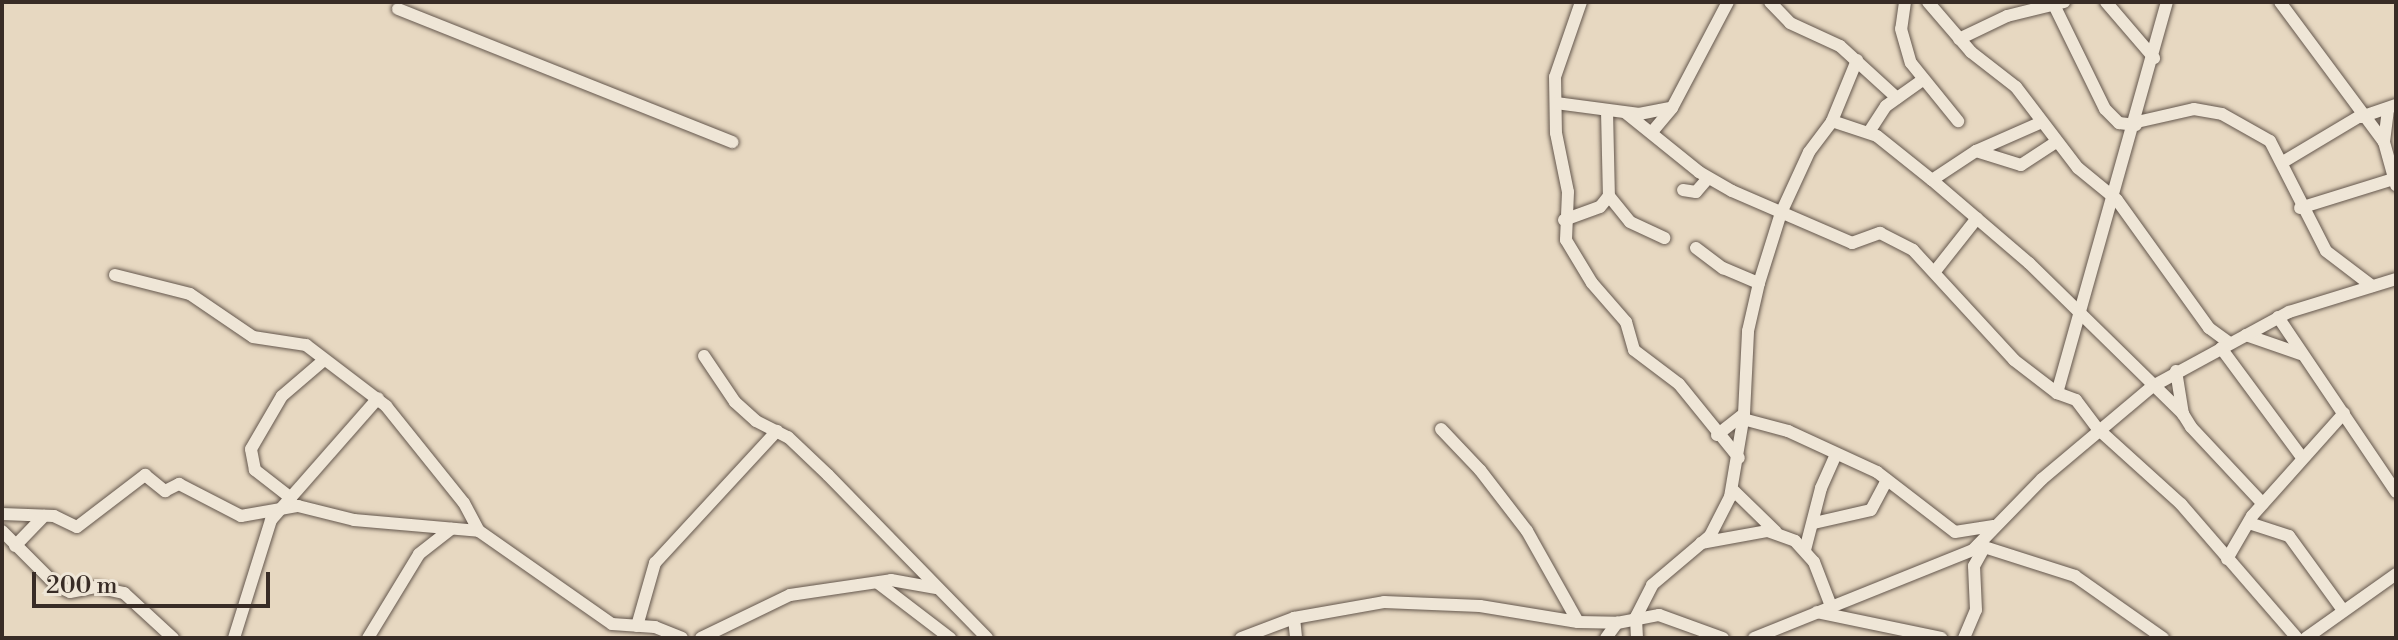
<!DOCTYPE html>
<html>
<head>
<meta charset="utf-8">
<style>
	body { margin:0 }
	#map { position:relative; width:2398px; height:640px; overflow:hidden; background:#e7d8c1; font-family:"Libre Bodoni",serif }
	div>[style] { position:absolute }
	.roads { filter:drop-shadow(0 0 2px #64574d) drop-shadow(0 0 2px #64574d) }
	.minor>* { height:12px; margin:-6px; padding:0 6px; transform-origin:6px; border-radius:6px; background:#efe6d7 }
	span { translate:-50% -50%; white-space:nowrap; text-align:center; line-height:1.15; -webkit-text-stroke:6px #efe6d7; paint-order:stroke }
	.frame { position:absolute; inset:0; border:4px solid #382c26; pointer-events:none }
	.scale { position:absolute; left:32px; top:572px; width:238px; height:36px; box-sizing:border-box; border:4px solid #382c26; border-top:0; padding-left:10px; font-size:24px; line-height:28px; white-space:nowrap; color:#382c26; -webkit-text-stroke:6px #efe6d7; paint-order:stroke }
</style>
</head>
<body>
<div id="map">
	<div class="roads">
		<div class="minor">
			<div style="left:1581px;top:2px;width:79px;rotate:109.1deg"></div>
			<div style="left:1555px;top:77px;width:56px;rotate:89deg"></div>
			<div style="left:1556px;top:133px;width:60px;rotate:78.5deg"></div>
			<div style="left:1568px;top:192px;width:48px;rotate:92.4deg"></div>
			<div style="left:1566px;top:240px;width:50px;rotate:58.8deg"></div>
			<div style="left:1592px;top:283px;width:52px;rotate:48.9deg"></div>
			<div style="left:1626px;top:322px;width:29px;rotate:74deg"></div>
			<div style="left:1634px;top:350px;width:56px;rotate:37.1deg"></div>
			<div style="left:1679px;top:384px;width:95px;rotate:51deg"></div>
			<div style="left:1770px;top:2px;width:29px;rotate:46deg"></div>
			<div style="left:1790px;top:23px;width:55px;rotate:24.7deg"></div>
			<div style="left:1840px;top:46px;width:77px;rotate:42.4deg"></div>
			<div style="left:1905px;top:2px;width:27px;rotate:98deg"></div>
			<div style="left:1901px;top:29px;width:35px;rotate:74deg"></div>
			<div style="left:1911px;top:63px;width:75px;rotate:51deg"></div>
			<div style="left:1928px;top:2px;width:66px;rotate:49.3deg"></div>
			<div style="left:1971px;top:52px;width:57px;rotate:37.9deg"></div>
			<div style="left:2016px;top:87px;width:102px;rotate:52.6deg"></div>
			<div style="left:2078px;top:168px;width:50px;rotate:39.4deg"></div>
			<div style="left:2117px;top:200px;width:158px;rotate:54.3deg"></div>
			<div style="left:2209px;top:328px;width:26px;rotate:36deg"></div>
			<div style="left:2106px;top:2px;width:74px;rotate:49.4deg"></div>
			<div style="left:2280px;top:2px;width:174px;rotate:53.4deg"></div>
			<div style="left:2384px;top:142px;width:45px;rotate:74.4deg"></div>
			<div style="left:2054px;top:5px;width:116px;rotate:63.9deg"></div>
			<div style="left:2105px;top:109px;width:20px;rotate:45deg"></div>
			<div style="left:2119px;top:123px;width:17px;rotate:7deg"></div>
			<div style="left:398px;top:9px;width:360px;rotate:21.7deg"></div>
			<div style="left:1959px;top:39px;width:53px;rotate:-25.6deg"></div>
			<div style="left:2007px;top:16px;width:59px;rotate:-13.8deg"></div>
			<div style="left:1556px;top:103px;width:84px;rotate:7.5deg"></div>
			<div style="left:1639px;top:114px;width:33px;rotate:-11deg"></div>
			<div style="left:1607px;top:111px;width:85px;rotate:88.7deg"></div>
			<div style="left:1609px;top:196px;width:33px;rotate:51deg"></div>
			<div style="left:1630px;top:222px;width:38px;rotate:25deg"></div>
			<div style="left:1626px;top:113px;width:94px;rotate:38.9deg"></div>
			<div style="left:1699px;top:172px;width:38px;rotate:30deg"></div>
			<div style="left:1732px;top:191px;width:131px;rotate:23.4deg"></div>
			<div style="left:1852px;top:243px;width:30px;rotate:-20deg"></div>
			<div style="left:1880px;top:233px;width:37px;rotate:27deg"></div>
			<div style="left:1913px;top:250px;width:149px;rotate:47.4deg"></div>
			<div style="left:2014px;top:360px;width:54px;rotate:37.5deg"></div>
			<div style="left:2057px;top:393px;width:20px;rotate:20deg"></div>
			<div style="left:2076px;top:400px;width:36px;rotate:53deg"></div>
			<div style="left:2098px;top:429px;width:112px;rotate:42.1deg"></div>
			<div style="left:2181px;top:504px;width:177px;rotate:49.1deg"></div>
			<div style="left:2361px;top:117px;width:37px;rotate:-19deg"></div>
			<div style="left:1832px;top:121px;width:47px;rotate:18.4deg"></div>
			<div style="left:1877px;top:136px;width:70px;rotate:38.7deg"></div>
			<div style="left:1932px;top:180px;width:128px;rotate:40.6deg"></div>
			<div style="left:2029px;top:263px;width:216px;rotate:44.4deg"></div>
			<div style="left:2137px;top:122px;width:58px;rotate:-12.8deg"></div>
			<div style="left:2194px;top:109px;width:28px;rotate:10deg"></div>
			<div style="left:2222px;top:114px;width:55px;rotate:29.4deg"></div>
			<div style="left:2270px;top:141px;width:123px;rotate:63deg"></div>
			<div style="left:2326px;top:251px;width:58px;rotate:37.3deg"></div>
			<div style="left:1652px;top:132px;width:31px;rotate:-50deg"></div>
			<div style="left:1672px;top:108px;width:120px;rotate:-62.2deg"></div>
			<div style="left:1869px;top:132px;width:31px;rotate:-57deg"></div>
			<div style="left:1886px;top:106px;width:43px;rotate:-35.5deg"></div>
			<div style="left:2384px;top:142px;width:33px;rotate:-83deg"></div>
			<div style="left:1976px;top:151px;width:47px;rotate:17.3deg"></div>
			<div style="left:2021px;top:165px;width:42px;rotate:-33.3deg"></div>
			<div style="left:2283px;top:162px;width:90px;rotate:-30.9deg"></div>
			<div style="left:1932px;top:180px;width:53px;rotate:-33.4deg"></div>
			<div style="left:1976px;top:151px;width:72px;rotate:-23.7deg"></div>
			<div style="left:1683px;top:190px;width:13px;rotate:9deg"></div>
			<div style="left:1696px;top:192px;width:18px;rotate:-49deg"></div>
			<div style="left:2300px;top:208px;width:97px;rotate:-17.3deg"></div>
			<div style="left:1564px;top:220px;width:38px;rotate:-20deg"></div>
			<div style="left:1600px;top:207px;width:14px;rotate:-51deg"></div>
			<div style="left:1696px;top:248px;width:34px;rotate:37deg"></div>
			<div style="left:1723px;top:268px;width:39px;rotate:23deg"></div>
			<div style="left:1936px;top:270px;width:66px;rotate:-51.7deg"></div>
			<div style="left:115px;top:275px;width:77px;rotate:14.2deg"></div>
			<div style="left:190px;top:294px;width:76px;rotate:34.3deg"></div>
			<div style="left:253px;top:337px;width:54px;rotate:8.6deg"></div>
			<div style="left:306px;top:345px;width:101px;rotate:37.3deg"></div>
			<div style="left:386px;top:406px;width:124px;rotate:51.2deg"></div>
			<div style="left:464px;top:503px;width:32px;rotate:62deg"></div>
			<div style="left:2278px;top:317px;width:211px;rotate:56deg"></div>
			<div style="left:2246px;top:335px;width:58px;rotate:19.1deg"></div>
			<div style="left:2221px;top:348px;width:134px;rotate:53.5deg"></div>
			<div style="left:704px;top:356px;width:55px;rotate:56deg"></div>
			<div style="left:735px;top:402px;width:28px;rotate:42deg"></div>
			<div style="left:756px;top:421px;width:36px;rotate:27deg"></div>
			<div style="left:788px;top:437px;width:55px;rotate:43.5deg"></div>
			<div style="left:828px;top:475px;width:228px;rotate:45.7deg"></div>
			<div style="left:2176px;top:371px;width:44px;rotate:80.8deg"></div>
			<div style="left:2183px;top:414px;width:15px;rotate:58deg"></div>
			<div style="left:2191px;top:427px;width:105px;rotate:46.9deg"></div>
			<div style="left:2057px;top:393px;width:406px;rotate:-74.3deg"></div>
			<div style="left:1743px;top:419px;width:47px;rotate:14.9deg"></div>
			<div style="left:1788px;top:431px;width:98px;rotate:24.7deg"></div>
			<div style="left:1877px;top:472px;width:98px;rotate:37.6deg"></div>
			<div style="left:1955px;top:532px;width:39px;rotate:-9deg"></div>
			<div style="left:1441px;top:429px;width:57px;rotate:46.4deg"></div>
			<div style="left:1480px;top:470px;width:77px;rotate:52.4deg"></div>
			<div style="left:1527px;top:531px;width:104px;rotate:60.7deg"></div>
			<div style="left:1717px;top:435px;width:34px;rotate:-38deg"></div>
			<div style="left:1733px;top:490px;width:60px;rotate:44.3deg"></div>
			<div style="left:291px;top:498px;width:46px;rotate:-142.1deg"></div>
			<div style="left:255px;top:470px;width:21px;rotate:-101deg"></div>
			<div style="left:251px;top:449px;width:61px;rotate:-59.7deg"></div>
			<div style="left:282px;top:396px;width:55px;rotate:-40.6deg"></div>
			<div style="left:2px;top:514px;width:52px;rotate:2.2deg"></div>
			<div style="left:54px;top:516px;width:25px;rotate:26deg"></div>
			<div style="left:77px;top:527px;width:86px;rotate:-37.4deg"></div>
			<div style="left:145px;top:475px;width:26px;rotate:39deg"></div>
			<div style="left:165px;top:491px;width:16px;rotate:-27deg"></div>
			<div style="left:179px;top:484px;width:70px;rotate:27.3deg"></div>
			<div style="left:241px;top:516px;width:58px;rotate:-10deg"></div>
			<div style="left:298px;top:506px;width:58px;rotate:14deg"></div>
			<div style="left:354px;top:520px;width:125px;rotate:5deg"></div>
			<div style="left:479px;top:531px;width:162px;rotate:35deg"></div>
			<div style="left:612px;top:624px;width:43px;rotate:4deg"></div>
			<div style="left:655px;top:627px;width:29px;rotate:22deg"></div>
			<div style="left:1814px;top:523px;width:58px;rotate:-12.8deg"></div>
			<div style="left:1871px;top:510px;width:34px;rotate:-62deg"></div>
			<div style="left:2249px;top:523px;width:42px;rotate:18deg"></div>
			<div style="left:2289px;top:536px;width:90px;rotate:54deg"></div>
			<div style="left:2px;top:531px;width:78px;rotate:45deg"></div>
			<div style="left:57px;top:586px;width:14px;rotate:25deg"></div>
			<div style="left:70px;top:592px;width:26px;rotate:-11deg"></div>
			<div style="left:96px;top:587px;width:29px;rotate:12deg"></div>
			<div style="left:124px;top:593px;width:67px;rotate:42.6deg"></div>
			<div style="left:1701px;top:543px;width:68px;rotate:-10.2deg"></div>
			<div style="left:1768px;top:531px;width:29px;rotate:20deg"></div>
			<div style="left:1795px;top:541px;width:28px;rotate:48deg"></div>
			<div style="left:1814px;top:562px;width:47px;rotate:68.9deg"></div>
			<div style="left:1978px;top:545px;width:102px;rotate:17.7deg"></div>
			<div style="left:2075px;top:576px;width:108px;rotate:35.2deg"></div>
			<div style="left:15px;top:546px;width:42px;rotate:-46deg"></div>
			<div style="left:1805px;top:550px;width:64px;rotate:-75.5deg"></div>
			<div style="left:1821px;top:488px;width:36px;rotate:-66deg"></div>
			<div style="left:2227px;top:559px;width:50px;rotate:-59.8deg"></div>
			<div style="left:2252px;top:516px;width:138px;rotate:-48.2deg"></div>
			<div style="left:878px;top:583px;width:91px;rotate:37.4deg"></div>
			<div style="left:1817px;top:612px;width:127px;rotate:11.8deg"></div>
			<div style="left:1294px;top:618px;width:20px;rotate:84deg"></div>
			<div style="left:637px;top:626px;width:66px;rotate:-74.1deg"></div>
			<div style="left:655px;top:563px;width:180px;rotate:-47.3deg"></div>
			<div style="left:234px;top:638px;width:124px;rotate:-72.6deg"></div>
			<div style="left:271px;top:520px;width:162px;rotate:-48.7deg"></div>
			<div style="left:368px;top:638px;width:98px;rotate:-58.7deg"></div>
			<div style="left:419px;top:554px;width:41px;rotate:-38deg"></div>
			<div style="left:701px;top:638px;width:99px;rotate:-25.8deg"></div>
			<div style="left:790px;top:595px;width:102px;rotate:-8.4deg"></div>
			<div style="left:891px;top:580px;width:46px;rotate:10.1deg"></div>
			<div style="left:1241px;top:638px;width:57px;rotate:-20.7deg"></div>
			<div style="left:1294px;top:618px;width:91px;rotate:-10.1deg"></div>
			<div style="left:1384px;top:602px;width:96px;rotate:2.4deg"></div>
			<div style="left:1480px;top:606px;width:99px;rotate:9.3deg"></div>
			<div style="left:1578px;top:622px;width:39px;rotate:1deg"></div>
			<div style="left:1617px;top:623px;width:43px;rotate:-10.8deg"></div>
			<div style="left:1659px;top:615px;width:68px;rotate:19.8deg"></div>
			<div style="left:1606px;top:638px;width:19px;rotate:-54deg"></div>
			<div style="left:1637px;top:638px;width:21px;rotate:-93deg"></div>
			<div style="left:1636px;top:617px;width:36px;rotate:-63deg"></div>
			<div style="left:1652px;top:585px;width:76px;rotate:-40.2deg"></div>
			<div style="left:1710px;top:536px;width:44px;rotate:-62.9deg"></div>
			<div style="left:1730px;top:497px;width:84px;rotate:-80.4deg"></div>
			<div style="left:1744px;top:414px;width:83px;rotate:-87.2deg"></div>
			<div style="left:1748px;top:331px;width:49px;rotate:-77.1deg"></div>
			<div style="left:1759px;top:283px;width:73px;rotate:-72.6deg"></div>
			<div style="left:1781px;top:213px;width:67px;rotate:-65.3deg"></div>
			<div style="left:1809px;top:152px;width:39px;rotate:-53deg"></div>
			<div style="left:1832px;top:121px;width:66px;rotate:-67.7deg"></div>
			<div style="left:1754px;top:638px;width:236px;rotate:-21.9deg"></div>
			<div style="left:1973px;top:550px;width:99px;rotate:-45.8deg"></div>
			<div style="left:2042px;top:479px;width:145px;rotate:-40deg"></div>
			<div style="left:2153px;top:386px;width:155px;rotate:-28.6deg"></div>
			<div style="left:2289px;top:312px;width:112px;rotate:-17.1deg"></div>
			<div style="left:1964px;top:638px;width:30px;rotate:-67deg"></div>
			<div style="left:1976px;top:610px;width:44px;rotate:-92.6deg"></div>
			<div style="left:1974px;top:566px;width:21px;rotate:-61deg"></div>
			<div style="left:2306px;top:638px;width:110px;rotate:-35.4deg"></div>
		</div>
	</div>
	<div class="frame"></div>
	<div class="scale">200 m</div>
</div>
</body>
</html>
